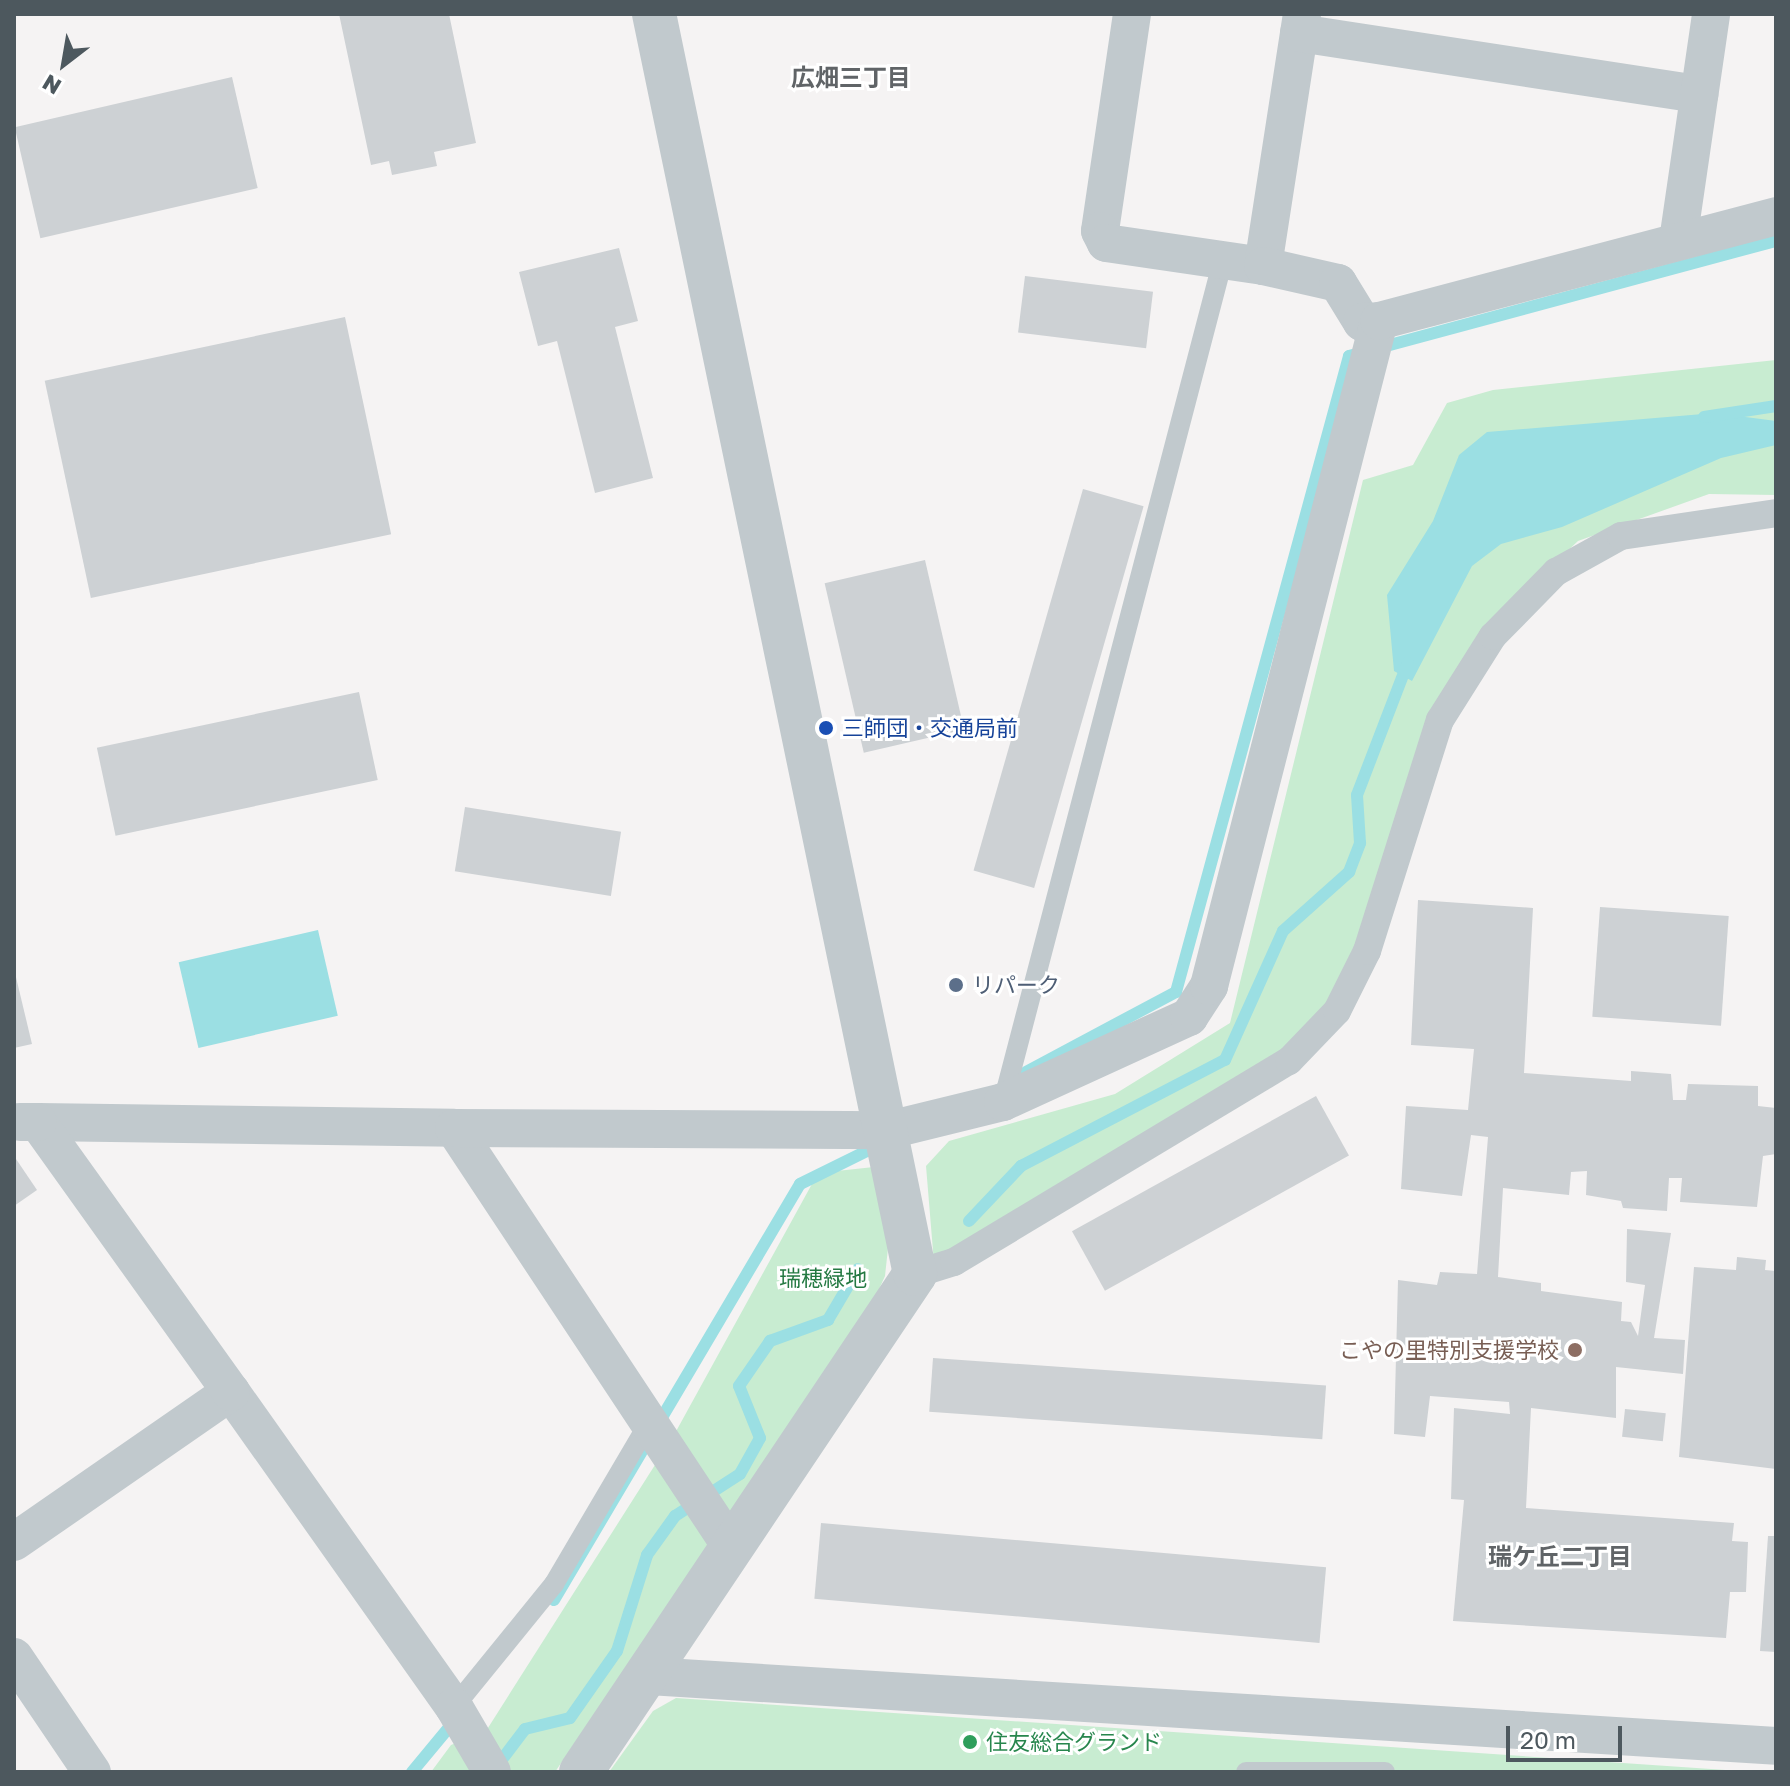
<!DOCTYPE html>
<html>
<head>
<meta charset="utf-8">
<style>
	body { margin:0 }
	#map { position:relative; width:1790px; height:1786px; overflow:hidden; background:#f5f3f3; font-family:"Golos Text","Noto Sans JP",sans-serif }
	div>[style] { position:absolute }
	.green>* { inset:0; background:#c8ecd1 }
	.water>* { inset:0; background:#9bdfe3; transform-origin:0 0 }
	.stream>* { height:12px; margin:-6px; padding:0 6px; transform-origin:6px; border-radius:6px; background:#9bdfe3 }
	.building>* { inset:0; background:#cdd1d4; transform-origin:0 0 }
	.service>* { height:20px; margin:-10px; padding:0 10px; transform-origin:10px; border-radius:10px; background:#c1c9cd }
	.pedestrian>* { height:28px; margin:-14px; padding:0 14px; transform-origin:14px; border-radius:14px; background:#c1c9cd }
	.minor>* { height:38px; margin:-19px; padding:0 19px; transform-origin:19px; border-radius:19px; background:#c1c9cd }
	.tertiary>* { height:44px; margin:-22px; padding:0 22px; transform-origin:22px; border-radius:22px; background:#c1c9cd }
	.dots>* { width:22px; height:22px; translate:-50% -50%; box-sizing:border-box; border:4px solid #fff; border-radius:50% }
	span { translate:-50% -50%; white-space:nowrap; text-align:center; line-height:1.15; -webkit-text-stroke:6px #fff; paint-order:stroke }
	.transit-label { font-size:22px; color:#164399 }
	.left { translate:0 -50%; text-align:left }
	.service-label { font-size:22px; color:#4e5e75 }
	.park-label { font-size:22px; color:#247942 }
	.education-label { font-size:22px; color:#785e54 }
	.right { translate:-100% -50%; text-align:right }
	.leisure-label { font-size:22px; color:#27864d }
	.neighbourhood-label { font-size:24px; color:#606467; font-weight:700 }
	.frame { position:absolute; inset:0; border:16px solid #4d585e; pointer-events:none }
	.north { position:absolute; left:24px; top:24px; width:80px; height:80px; -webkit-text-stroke:6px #fff; paint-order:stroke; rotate:211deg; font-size:22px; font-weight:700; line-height:32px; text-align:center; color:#4d585e }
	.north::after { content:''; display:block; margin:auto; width:28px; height:36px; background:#4d585e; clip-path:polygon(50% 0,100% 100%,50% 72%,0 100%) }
	.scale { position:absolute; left:1506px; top:1726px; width:116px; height:36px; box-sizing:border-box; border:4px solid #4d585e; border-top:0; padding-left:10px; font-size:24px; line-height:28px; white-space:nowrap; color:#4d585e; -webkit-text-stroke:6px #fff; paint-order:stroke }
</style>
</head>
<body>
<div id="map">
	<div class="green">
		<div style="clip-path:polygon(1776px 360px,1776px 495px,1709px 494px,1578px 541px,1486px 628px,1334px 1006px,1285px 1058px,934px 1263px,926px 1166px,949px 1141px,1115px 1094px,1230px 1023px,1363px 480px,1413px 465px,1447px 403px,1493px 390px)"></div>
		<div style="clip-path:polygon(874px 1167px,890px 1230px,885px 1276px,870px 1309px,555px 1772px,431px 1772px,451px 1745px,486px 1731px,674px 1435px,818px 1173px)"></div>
		<div style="clip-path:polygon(676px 1698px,1755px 1772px,609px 1772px,653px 1711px)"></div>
	</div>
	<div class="water">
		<div style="clip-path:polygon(1715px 413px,1776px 421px,1776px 445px,1721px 458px,1562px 527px,1501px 544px,1472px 566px,1412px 681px,1394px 671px,1387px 595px,1433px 521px,1459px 455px,1487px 432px)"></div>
		<div style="left:318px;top:930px;width:88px;height:143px;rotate:77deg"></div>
	</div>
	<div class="stream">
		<div style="left:1704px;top:417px;width:73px;rotate:-8.7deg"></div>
		<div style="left:1026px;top:1072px;width:170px;rotate:-28.1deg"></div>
		<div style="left:1176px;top:992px;width:659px;rotate:-74.78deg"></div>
		<div style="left:1349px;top:356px;width:442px;rotate:-15.1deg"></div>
		<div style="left:969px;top:1221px;width:76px;rotate:-46.6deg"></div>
		<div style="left:1021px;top:1166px;width:230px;rotate:-27.5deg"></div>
		<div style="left:1225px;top:1060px;width:141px;rotate:-65.8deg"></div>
		<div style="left:1283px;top:931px;width:89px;rotate:-41.8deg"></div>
		<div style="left:1349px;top:872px;width:31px;rotate:-69deg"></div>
		<div style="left:1360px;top:843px;width:48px;rotate:-93.6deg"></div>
		<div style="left:1357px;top:795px;width:142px;rotate:-69deg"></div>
		<div style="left:554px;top:1600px;width:483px;rotate:-59.4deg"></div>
		<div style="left:800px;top:1184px;width:90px;rotate:-26.3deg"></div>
		<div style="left:497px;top:1766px;width:46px;rotate:-52.9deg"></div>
		<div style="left:525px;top:1729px;width:46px;rotate:-13.7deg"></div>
		<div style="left:570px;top:1718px;width:82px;rotate:-55deg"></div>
		<div style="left:617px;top:1651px;width:101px;rotate:-72.6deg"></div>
		<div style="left:647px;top:1555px;width:48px;rotate:-54.3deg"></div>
		<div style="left:675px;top:1516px;width:77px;rotate:-32.9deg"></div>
		<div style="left:740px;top:1474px;width:41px;rotate:-60.9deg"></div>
		<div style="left:760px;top:1438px;width:56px;rotate:-112deg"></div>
		<div style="left:739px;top:1386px;width:55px;rotate:-55.4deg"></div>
		<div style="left:770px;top:1341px;width:62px;rotate:-19.9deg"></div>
		<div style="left:828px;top:1320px;width:59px;rotate:-59.5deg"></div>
		<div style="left:412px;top:1772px;width:69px;rotate:-50.3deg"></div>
	</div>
	<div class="building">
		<div style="clip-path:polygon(339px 14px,449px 14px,476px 143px,434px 152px,437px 166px,392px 175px,389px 161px,371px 165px)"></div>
		<div style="left:232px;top:77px;width:114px;height:223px;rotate:77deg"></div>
		<div style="clip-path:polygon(619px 248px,638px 321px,615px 327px,653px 478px,595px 493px,557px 341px,538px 346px,519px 272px)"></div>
		<div style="left:1025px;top:276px;width:129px;height:57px;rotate:7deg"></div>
		<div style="left:345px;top:317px;width:222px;height:307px;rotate:78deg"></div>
		<div style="left:1083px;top:489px;width:63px;height:397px;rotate:16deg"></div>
		<div style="left:925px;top:560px;width:174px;height:103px;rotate:77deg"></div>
		<div style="left:359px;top:692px;width:90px;height:268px;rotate:78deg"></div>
		<div style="left:465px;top:807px;width:158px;height:65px;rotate:9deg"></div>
		<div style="clip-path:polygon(1418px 900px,1533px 908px,1524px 1073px,1631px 1081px,1631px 1071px,1671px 1074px,1673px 1100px,1686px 1100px,1688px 1084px,1758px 1086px,1758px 1106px,1776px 1108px,1776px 1154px,1763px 1156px,1757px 1207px,1680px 1202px,1682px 1178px,1669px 1178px,1667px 1211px,1623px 1208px,1621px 1201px,1586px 1195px,1587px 1171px,1571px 1172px,1569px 1195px,1503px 1188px,1498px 1277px,1541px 1283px,1541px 1291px,1622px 1302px,1621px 1321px,1631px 1322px,1638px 1336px,1645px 1285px,1626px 1282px,1627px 1229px,1671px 1233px,1654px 1338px,1685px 1340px,1683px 1374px,1616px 1367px,1616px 1418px,1531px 1408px,1526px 1508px,1734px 1523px,1732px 1541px,1748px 1542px,1746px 1592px,1730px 1592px,1726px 1638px,1453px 1621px,1464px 1500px,1451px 1499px,1454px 1408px,1510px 1414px,1509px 1402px,1430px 1396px,1425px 1437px,1394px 1434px,1398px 1280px,1437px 1285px,1440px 1272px,1477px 1274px,1488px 1137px,1471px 1135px,1462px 1196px,1401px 1189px,1406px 1106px,1468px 1110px,1474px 1049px,1411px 1045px)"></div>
		<div style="left:1600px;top:907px;width:129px;height:110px;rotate:4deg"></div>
		<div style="clip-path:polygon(15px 973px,32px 1044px,14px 1048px,14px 974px)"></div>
		<div style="left:1316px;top:1096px;width:68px;height:279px;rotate:61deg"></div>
		<div style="clip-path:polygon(14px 1156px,37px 1190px,14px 1206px)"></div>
		<div style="clip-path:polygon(1737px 1257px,1766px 1260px,1765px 1270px,1776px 1271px,1776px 1469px,1679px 1457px,1694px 1267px,1736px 1270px)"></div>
		<div style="left:933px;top:1358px;width:394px;height:54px;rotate:4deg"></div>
		<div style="left:1625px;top:1409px;width:41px;height:28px;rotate:6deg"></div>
		<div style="left:821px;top:1523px;width:507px;height:76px;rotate:5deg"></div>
		<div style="clip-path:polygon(1768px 1536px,1776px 1536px,1776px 1652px,1760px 1651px)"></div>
	</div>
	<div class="service">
		<div style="left:1003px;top:1102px;width:870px;rotate:-75.36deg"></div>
		<div style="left:454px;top:1707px;width:159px;rotate:-50.9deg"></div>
		<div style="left:554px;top:1584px;width:183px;rotate:-59.5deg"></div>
		<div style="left:1246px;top:1772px;width:139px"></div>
	</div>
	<div class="pedestrian">
		<div style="left:915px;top:1274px;width:41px;rotate:-17.1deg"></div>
		<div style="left:954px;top:1262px;width:391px;rotate:-31deg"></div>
		<div style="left:1289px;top:1061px;width:69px;rotate:-46.2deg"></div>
		<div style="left:1337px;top:1011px;width:67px;rotate:-63.4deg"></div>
		<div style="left:1367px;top:951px;width:242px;rotate:-72.5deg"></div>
		<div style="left:1440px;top:720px;width:99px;rotate:-57.8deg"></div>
		<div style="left:1493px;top:636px;width:90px;rotate:-45.5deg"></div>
		<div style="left:1556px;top:572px;width:74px;rotate:-29deg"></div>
		<div style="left:1621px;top:536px;width:157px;rotate:-8.4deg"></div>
	</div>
	<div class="minor">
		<div style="left:1132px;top:14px;width:219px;rotate:98.4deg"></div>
		<div style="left:1100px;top:231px;width:13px;rotate:63deg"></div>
		<div style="left:1106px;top:243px;width:159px;rotate:8.3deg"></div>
		<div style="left:1302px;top:14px;width:255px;rotate:98.8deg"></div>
		<div style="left:1263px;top:266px;width:77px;rotate:12.8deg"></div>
		<div style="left:1338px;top:283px;width:46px;rotate:58.4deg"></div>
		<div style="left:1362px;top:322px;width:17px;rotate:-3deg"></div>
		<div style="left:1299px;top:33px;width:405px;rotate:8.7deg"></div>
		<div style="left:1678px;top:241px;width:229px;rotate:-81.7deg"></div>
		<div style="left:38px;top:1122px;width:416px;rotate:0.8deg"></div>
		<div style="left:454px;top:1128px;width:504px;rotate:56.5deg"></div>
		<div style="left:454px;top:1128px;width:435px;rotate:0.3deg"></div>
		<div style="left:889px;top:1130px;width:117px;rotate:-13.8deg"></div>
		<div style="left:1003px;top:1102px;width:205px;rotate:-24.6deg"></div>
		<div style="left:1189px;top:1017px;width:37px;rotate:-57deg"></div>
		<div style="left:1209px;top:986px;width:686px;rotate:-75.66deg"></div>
		<div style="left:1379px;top:321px;width:411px;rotate:-14.8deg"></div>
		<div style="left:231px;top:1392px;width:386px;rotate:54.7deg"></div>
		<div style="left:454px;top:1707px;width:75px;rotate:59.7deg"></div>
		<div style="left:14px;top:1542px;width:264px;rotate:-34.7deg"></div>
		<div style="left:231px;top:1392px;width:332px;rotate:-125.6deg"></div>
		<div style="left:38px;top:1122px;width:18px;rotate:180deg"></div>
		<div style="left:14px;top:1657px;width:139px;rotate:55.9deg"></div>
		<div style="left:649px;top:1676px;width:1129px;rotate:3.55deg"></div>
	</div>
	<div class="tertiary">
		<div style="left:581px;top:1772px;width:600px;rotate:-56.15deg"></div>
		<div style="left:915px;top:1274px;width:1287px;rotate:-101.7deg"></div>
	</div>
	<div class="dots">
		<div style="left:826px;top:728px;background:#1a4fb4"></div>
		<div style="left:956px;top:985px;background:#5c6f8a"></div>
		<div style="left:1575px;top:1350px;background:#8d6e63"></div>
		<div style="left:970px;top:1742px;background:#2e9e5b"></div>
	</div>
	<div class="transit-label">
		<span class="left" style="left:842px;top:728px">三師団・交通局前</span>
	</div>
	<div class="service-label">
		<span class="left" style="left:972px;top:985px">リパーク</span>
	</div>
	<div class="park-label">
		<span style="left:823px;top:1278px">瑞穂緑地</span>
	</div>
	<div class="education-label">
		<span class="right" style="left:1559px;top:1350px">こやの里特別支援学校</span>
	</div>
	<div class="leisure-label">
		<span class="left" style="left:986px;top:1742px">住友総合グランド</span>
	</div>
	<div class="neighbourhood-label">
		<span style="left:851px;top:77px">広畑三丁目</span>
		<span style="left:1560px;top:1556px">瑞ケ丘二丁目</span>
	</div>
	<div class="frame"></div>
	<div class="north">N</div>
	<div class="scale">20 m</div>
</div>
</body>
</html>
